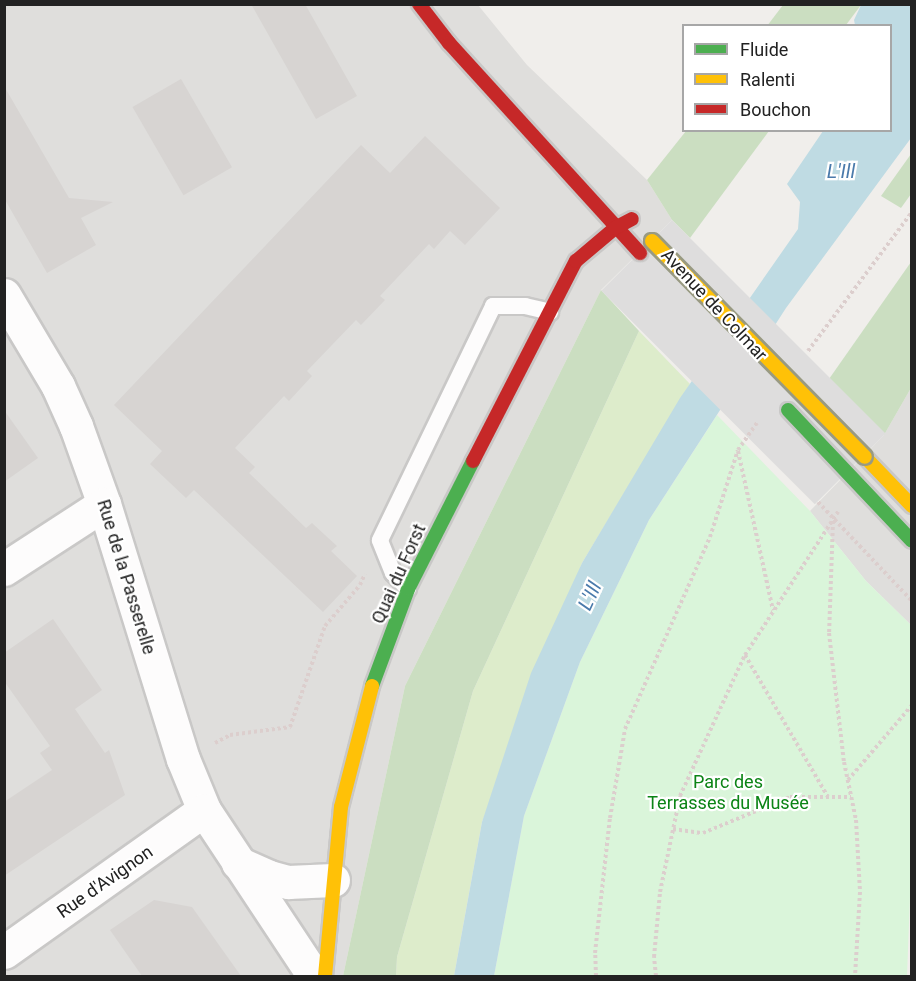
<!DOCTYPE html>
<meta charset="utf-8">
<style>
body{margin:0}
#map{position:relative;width:916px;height:981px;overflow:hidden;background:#f0eeeb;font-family:Roboto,sans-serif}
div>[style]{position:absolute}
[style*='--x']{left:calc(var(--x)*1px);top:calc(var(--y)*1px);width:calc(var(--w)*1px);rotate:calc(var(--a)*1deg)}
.residential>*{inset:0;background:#dfdedc}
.grass>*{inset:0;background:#ddeccb}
.forest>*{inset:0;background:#cbdec1}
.park>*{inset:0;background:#daf5da}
.water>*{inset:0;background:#bfdbe3}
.pier>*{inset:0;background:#dedddd;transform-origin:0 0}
.building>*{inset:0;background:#d7d4d2;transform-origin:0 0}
.path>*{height:4px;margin-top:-2px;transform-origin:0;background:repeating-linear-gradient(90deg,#dccecd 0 3px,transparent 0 6px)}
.roads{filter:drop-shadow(2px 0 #c9c8c7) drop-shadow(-2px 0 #c9c8c7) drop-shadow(0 2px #c9c8c7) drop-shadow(0 -2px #c9c8c7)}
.lane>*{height:16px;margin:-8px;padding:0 8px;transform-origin:8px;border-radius:8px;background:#fdfcfc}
.street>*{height:33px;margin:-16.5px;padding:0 16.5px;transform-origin:16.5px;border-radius:16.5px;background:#fdfcfc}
.fast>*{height:14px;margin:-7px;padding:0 7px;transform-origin:7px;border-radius:7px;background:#4caf50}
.slow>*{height:14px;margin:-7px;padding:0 7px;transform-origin:7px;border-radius:7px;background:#ffc107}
.jam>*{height:14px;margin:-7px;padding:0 7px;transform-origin:7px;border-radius:7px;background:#c62828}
.bridges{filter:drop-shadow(2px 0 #999a82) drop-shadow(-2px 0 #999a82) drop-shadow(0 2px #999a82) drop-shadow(0 -2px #999a82)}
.slow-bridge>*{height:14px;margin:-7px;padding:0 7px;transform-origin:7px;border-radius:7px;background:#ffc107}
span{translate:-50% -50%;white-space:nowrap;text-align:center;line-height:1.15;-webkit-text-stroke:4.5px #fff;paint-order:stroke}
.street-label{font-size:18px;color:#222}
.park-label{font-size:18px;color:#0c8416}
.water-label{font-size:20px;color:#4a7aab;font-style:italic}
.frame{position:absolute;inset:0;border:6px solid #222;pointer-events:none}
.legend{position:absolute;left:682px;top:24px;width:210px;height:108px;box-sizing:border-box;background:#fff;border:2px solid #a7a7a7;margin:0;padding:8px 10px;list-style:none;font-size:18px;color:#222}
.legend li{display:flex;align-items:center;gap:12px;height:30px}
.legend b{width:30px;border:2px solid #a7a7a7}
</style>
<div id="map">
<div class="residential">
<div style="clip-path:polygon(5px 5px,478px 5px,527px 65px,647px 180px,672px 220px,601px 290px,405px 686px,343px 976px,5px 976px)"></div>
<div style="clip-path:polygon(911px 388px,911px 625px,866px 581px,810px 511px,884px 435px)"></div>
</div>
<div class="grass">
<div style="clip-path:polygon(639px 331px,690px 384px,582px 563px,482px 822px,454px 976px,396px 976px,397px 957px,473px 691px)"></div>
</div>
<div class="forest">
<div style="clip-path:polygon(783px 5px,861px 5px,846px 25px,767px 26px)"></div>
<div style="clip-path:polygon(686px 131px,769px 131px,690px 238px,672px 220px,647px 180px)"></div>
<div style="clip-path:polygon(911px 154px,911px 194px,901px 208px,881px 196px)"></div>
<div style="clip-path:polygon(911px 262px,911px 388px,884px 435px,829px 379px)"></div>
<div style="clip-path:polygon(601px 290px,639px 331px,473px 691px,397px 957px,396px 976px,343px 976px,405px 686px)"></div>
</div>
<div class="park">
<div style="clip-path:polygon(717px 415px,810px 511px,866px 581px,911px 625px,912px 845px,907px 976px,494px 976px,524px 816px,580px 662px,649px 520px)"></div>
</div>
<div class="water">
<div style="clip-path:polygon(861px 5px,911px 5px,911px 138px,786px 308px,649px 520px,580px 662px,524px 816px,494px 976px,454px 976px,482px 822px,531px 673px,582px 563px,680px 398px,798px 229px,800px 202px,787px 184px,823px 131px,890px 130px,890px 26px,855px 25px,854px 20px)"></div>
</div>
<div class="pier">
<div style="left:672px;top:220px;width:302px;height:100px;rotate:45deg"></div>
</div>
<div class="building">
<div style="clip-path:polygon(251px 4px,305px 4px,357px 96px,316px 119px)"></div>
<div style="left:181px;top:79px;width:102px;height:56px;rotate:60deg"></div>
<div style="clip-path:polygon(4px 86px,69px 198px,113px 202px,81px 218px,96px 245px,47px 273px,4px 198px)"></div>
<div style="clip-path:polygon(425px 136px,500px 208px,465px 245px,450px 231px,434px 249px,429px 244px,380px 296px,385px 300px,361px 325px,356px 320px,307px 371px,312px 376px,289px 401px,284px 396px,235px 448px,255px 467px,249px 473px,306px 528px,312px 523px,325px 535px,337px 546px,331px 551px,357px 576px,323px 612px,194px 490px,186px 498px,150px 464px,162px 451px,114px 405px,361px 145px,390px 173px)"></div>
<div style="clip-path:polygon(4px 410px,38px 458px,4px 482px)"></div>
<div style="clip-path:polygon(53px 619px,102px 690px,75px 709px,105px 753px,109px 750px,125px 795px,4px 876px,4px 802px,52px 770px,40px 753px,50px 746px,4px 681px,4px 653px)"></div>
<div style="clip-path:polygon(154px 900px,192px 907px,241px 976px,142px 976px,110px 930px)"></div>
</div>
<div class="path">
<div style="--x:808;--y:351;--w:174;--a:-53.2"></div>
<div style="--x:738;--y:451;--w:163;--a:77.6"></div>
<div style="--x:818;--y:502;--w:137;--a:46.5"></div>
<div style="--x:833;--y:521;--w:112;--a:92"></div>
<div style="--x:829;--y:633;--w:130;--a:83.4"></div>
<div style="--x:844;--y:762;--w:59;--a:78.3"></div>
<div style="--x:856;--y:820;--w:72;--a:86.8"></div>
<div style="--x:860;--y:892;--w:84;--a:93.4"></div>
<div style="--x:745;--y:655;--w:164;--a:59.7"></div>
<div style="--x:215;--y:743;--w:17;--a:-28"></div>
<div style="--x:230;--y:735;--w:61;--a:-7.6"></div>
<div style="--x:290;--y:727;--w:107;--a:-70.9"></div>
<div style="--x:325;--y:626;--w:54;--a:-49.5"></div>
<div style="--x:360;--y:585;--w:12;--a:-66"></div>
<div style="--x:848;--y:780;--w:99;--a:-49.5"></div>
<div style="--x:673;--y:829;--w:30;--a:8"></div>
<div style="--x:703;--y:833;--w:94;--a:-22.5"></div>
<div style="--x:790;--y:797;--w:61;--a:0"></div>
<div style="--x:596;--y:976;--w:23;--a:-92"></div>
<div style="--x:595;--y:953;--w:136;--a:-83.7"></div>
<div style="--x:610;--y:818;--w:90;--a:-80.4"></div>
<div style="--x:625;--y:729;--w:210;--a:-66.1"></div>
<div style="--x:710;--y:537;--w:91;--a:-72.2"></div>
<div style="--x:738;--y:450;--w:33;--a:-55"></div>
<div style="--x:656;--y:976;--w:19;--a:-96"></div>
<div style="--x:654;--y:957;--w:65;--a:-84.7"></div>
<div style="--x:660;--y:892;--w:98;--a:-78.2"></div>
<div style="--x:680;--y:796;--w:155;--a:-65.3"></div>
<div style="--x:745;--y:655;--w:171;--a:-57"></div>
</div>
<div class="roads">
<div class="lane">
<div style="--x:408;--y:589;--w:22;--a:-133"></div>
<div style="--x:393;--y:573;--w:35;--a:-112"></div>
<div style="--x:380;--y:540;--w:260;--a:-64.2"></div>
<div style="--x:493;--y:306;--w:32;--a:0"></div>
<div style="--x:525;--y:306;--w:26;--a:13"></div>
</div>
<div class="street">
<div style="--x:4;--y:295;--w:106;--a:59.3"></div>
<div style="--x:58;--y:386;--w:44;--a:65.8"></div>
<div style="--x:76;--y:426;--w:83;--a:70.3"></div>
<div style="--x:104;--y:504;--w:267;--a:72.8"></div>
<div style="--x:183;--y:759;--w:55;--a:67.6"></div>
<div style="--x:204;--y:810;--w:199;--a:56.5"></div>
<div style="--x:4;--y:569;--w:119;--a:-33"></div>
<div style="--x:238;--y:863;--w:34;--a:24"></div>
<div style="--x:269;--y:877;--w:20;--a:15"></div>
<div style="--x:288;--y:882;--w:45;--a:-2.5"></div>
<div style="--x:4;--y:952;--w:245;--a:-35.4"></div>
</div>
<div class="fast">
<div style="--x:788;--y:410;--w:180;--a:46.6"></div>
<div style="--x:372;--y:686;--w:103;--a:-69.6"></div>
<div style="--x:408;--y:589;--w:144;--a:-63.1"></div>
</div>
<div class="slow">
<div style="--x:865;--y:457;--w:68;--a:46.2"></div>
<div style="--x:325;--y:976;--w:170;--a:-84.6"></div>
<div style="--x:341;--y:807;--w:125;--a:-75.6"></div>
</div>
<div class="jam">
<div style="--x:419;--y:4;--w:49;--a:52.4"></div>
<div style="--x:449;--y:43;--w:284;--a:47.7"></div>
<div style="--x:473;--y:461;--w:225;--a:-62.8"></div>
<div style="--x:576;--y:261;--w:51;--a:-40.2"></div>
<div style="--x:615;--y:228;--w:19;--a:-28"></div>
</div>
</div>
<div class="bridges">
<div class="slow-bridge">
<div style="--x:652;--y:241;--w:303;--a:45.4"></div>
</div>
</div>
<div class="street-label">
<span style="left:714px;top:305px;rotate:47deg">Avenue de Colmar</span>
<span style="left:399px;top:574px;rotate:-66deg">Quai du Forst</span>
<span style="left:126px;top:577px;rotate:73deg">Rue de la Passerelle</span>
<span style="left:105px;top:882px;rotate:-35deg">Rue d'Avignon</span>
</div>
<div class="park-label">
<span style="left:728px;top:793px">Parc des<br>Terrasses du Musée</span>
</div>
<div class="water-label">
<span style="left:841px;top:171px">L'Ill</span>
<span style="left:590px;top:596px;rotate:-65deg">L'Ill</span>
</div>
<div class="frame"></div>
<ul class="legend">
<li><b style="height:8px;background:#4caf50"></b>Fluide</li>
<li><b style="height:8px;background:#ffc107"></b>Ralenti</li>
<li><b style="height:8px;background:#c62828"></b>Bouchon</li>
</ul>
</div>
